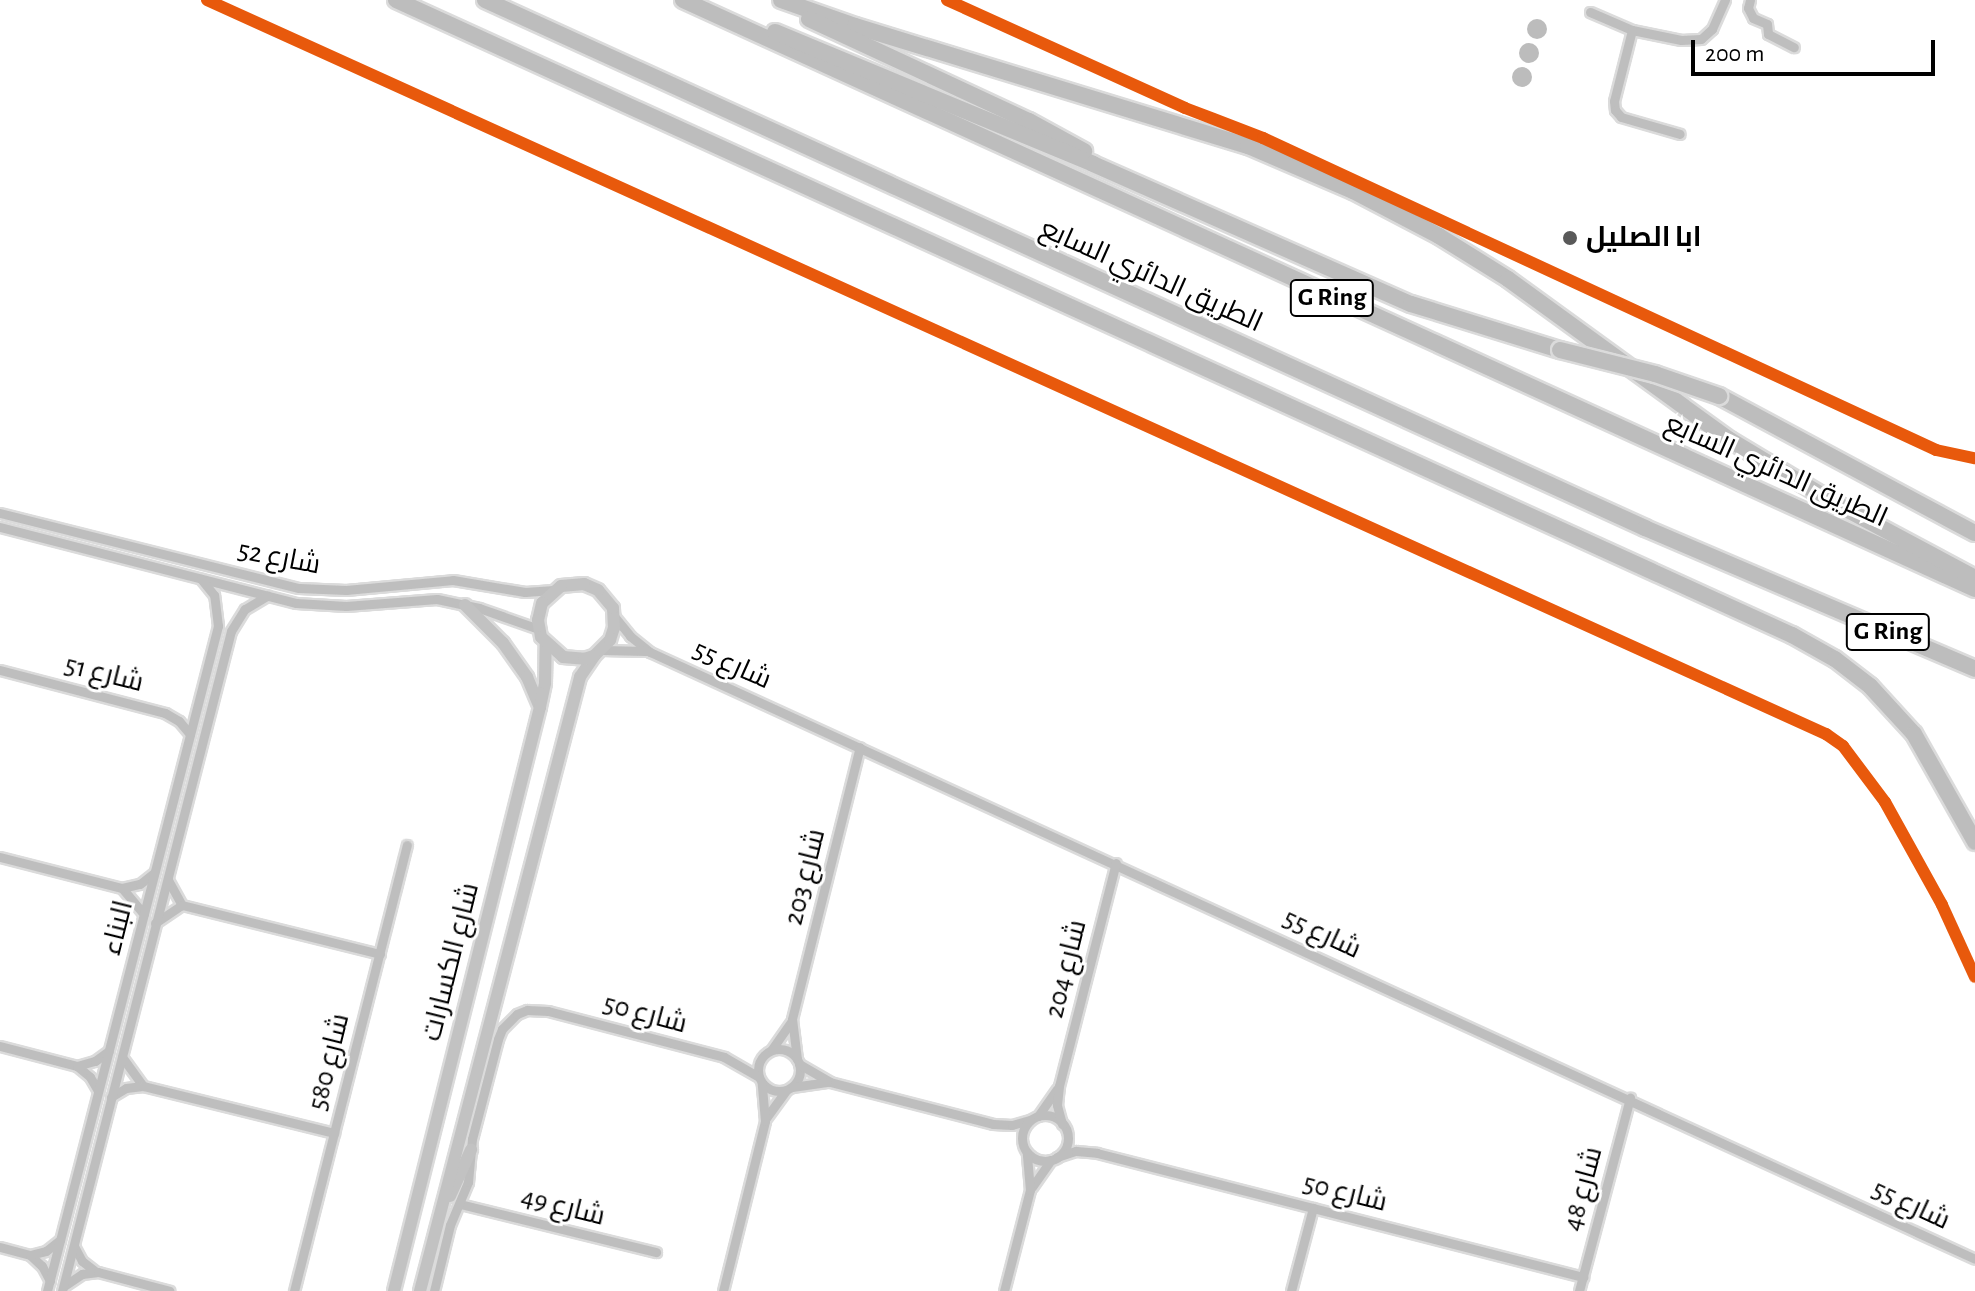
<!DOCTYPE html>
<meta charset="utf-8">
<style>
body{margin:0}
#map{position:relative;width:1975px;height:1291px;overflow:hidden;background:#fff;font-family:"Alegreya Sans",Cairo,sans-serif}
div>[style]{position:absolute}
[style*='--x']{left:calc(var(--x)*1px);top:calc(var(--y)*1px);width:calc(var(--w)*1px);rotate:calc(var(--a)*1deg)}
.water>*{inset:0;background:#bcbcbc}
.round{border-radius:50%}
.roads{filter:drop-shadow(2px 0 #dbdbdb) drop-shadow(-2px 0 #dbdbdb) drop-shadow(0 2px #dbdbdb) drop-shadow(0 -2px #dbdbdb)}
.street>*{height:9px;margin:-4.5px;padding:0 4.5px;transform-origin:4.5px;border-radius:4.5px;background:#bebebe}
.street>.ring{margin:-4.5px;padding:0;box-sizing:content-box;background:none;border:9px solid #bebebe;border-radius:50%}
.secondary>*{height:12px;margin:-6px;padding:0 6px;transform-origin:6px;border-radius:6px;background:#c2c2c2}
.highway>*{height:16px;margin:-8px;padding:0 8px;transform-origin:8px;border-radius:8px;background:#bdbdbd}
.bridges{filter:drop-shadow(2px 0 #dbdbdb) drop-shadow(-2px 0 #dbdbdb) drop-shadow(0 2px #dbdbdb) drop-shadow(0 -2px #dbdbdb)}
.highway-bridge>*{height:16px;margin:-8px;padding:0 8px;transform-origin:8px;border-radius:8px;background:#bdbdbd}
.cycleway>*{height:12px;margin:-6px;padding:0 6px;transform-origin:6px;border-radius:6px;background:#e8590c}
.dots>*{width:22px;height:22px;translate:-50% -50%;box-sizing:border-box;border:4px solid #fff;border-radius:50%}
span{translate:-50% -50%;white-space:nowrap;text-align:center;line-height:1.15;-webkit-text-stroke:6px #fff;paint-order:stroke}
.shield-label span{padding:2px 6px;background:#fff;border:2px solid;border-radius:6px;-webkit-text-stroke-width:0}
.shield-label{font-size:26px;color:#000;font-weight:700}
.poi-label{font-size:28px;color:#000;font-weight:700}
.left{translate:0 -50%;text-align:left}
.street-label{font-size:28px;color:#000}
.scale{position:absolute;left:1691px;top:40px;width:244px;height:36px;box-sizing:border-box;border:4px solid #000;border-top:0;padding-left:10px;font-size:24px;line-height:28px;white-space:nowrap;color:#000;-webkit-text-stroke:6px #fff;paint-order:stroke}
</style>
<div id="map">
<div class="water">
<div class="round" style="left:1527px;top:19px;width:20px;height:20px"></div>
<div class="round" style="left:1519px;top:43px;width:20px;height:20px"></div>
<div class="round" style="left:1512px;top:67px;width:20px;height:20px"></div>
</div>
<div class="roads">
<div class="street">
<div style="--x:1750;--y:0;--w:8;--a:104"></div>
<div style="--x:1748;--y:8;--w:11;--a:63"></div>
<div style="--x:1753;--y:18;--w:15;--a:23"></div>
<div style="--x:1767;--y:24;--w:10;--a:84"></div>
<div style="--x:1768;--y:34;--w:29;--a:27"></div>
<div style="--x:1590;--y:12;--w:46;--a:23.2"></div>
<div style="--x:1632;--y:30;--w:50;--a:11.5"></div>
<div style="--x:1681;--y:40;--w:20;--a:-3"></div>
<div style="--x:1701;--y:39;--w:15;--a:-42"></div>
<div style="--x:1712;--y:29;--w:32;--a:-66"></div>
<div style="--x:1632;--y:30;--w:73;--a:104.2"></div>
<div style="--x:1614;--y:101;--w:9;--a:84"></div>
<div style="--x:1615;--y:110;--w:9;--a:49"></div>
<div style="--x:1621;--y:117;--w:61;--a:16.1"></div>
<div style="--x:0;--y:513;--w:308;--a:14.1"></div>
<div style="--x:299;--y:588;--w:47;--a:2.4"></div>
<div style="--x:346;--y:590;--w:107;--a:-5.3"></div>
<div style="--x:453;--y:580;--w:73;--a:9.5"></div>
<div style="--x:525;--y:592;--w:29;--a:-4"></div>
<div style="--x:0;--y:527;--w:306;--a:14.4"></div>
<div style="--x:296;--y:603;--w:50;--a:3.4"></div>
<div style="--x:346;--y:606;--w:91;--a:-4.4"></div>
<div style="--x:437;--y:599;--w:43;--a:12.1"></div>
<div style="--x:479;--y:608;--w:64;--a:19.3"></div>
<div style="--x:614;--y:616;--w:26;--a:51"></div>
<div style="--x:630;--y:636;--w:26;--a:39"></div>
<div style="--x:650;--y:652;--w:1457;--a:24.61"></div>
<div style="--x:602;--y:650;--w:44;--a:1.3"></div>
<div style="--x:0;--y:670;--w:171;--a:14.6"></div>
<div style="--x:165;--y:713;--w:16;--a:30"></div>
<div style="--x:179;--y:721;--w:17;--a:50"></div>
<div style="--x:0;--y:857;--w:126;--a:14.3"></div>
<div style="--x:122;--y:888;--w:34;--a:50"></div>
<div style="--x:168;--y:880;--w:29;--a:61"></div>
<div style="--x:182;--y:905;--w:204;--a:13.9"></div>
<div style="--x:122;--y:888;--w:18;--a:-13"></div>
<div style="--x:140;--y:884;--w:18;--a:-38"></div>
<div style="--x:155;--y:923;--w:32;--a:-34"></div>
<div style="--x:0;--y:1046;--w:80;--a:14.6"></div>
<div style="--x:77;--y:1066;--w:17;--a:40"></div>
<div style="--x:90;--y:1077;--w:16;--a:60"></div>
<div class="ring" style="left:758px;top:1049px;width:33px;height:33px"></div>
<div style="--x:772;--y:1049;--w:33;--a:-55"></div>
<div style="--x:122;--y:1057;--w:36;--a:54"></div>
<div style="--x:797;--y:1059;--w:40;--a:-97.1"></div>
<div style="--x:792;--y:1019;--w:280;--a:-76"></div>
<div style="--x:799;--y:1064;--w:36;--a:30"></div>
<div style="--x:830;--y:1082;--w:168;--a:14.4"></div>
<div style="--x:993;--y:1124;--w:19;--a:3"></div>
<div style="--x:1012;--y:1125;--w:19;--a:-16"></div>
<div style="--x:77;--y:1066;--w:19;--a:-16"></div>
<div style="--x:95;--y:1061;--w:17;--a:-36"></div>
<div style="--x:792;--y:1087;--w:35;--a:-8"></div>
<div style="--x:111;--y:1097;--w:17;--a:-31"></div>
<div style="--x:126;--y:1088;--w:17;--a:-7"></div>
<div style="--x:143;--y:1086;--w:197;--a:13.8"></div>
<div class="ring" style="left:1022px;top:1115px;width:37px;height:37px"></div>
<div style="--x:1038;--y:1116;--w:33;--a:-55"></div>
<div style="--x:766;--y:1118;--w:34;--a:-54"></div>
<div style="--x:1062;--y:1124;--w:20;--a:-105"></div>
<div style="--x:1057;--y:1105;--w:19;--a:-84"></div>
<div style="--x:1059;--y:1086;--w:230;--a:-75.7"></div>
<div style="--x:1057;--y:1157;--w:20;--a:-18"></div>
<div style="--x:1076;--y:1151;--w:21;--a:5"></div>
<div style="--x:1097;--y:1153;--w:502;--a:14.31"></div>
<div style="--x:1032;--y:1187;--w:33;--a:-55"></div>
<div style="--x:460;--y:1204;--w:202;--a:13.8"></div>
<div style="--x:74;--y:1246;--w:17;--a:62"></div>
<div style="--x:82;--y:1261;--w:16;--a:38"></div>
<div style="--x:0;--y:1247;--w:31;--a:15"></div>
<div style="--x:30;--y:1255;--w:16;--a:43"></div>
<div style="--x:42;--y:1266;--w:17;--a:62"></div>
<div style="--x:30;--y:1255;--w:16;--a:-14"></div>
<div style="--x:46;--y:1251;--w:18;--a:-38"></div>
<div style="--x:64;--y:1286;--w:22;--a:-34"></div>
<div style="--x:82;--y:1274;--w:16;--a:-7"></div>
<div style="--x:98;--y:1272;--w:74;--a:14.8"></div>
<div style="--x:47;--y:1291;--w:687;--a:-75.58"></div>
<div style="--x:218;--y:626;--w:31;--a:-97"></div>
<div style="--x:214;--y:595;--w:21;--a:-129"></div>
<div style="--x:62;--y:1291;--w:681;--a:-75.64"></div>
<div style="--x:231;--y:631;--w:26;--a:-58"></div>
<div style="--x:245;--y:609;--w:26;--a:-31"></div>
<div style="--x:294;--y:1291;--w:460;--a:-75.8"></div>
<div style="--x:434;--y:1291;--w:68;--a:-76.4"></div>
<div style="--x:450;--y:1225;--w:47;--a:-67.3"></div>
<div style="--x:468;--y:1182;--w:43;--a:-84.7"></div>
<div style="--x:472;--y:1139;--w:103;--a:-75.4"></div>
<div style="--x:498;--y:1039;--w:11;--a:-68"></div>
<div style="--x:502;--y:1029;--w:21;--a:-45"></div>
<div style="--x:517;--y:1014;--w:11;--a:-22"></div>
<div style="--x:527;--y:1010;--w:21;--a:3"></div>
<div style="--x:548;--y:1011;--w:182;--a:14.6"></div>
<div style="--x:724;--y:1057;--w:40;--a:29.7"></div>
<div style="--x:723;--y:1291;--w:175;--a:-76.1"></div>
<div style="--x:765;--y:1121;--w:38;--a:-95"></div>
<div style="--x:1004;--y:1291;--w:104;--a:-75.6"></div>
<div style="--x:1030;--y:1190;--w:38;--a:-95"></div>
<div style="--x:1291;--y:1291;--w:86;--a:-75.2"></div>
<div style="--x:1579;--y:1291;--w:200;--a:-75.2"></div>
</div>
<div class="secondary">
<div style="--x:465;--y:605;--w:54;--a:45"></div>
<div style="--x:503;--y:643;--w:42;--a:54.8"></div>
<div style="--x:527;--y:677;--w:33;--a:67"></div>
<div style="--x:450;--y:1196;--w:51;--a:-65.5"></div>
<div style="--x:394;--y:1291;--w:602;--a:-75.96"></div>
<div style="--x:540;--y:707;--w:25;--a:-78"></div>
<div style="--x:545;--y:683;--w:39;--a:-89"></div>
<div style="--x:420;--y:1291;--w:635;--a:-75.39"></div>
<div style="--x:580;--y:677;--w:25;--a:-56"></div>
<div style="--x:594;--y:656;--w:23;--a:-45"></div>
<div style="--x:610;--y:640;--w:13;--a:-72"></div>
<div style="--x:614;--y:628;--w:20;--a:-93"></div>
<div style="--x:613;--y:608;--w:23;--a:-130"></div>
<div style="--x:598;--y:590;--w:15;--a:-157"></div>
<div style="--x:584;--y:584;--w:23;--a:175"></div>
<div style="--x:561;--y:586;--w:25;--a:138"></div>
<div style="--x:542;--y:603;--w:17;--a:103"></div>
<div style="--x:538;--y:620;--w:17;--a:80"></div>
<div style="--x:541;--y:637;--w:30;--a:42"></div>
<div style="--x:563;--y:657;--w:21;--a:5"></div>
<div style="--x:584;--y:659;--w:10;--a:-17"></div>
</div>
<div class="highway">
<div style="--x:396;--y:0;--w:1534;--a:24.46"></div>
<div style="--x:1792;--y:635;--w:49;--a:29.2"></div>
<div style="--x:1835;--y:659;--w:44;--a:37.6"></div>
<div style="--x:1870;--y:686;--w:65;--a:47.5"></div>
<div style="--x:1914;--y:734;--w:124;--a:60.5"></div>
<div style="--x:485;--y:0;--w:1275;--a:24.47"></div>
<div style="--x:1645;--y:528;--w:359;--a:23.1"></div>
<div style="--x:683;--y:0;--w:1420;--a:24.51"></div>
<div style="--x:781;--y:0;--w:78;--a:19.4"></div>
<div style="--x:855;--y:26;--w:411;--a:17"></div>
<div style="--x:1248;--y:146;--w:114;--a:23.2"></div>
<div style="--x:1353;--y:191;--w:97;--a:27.6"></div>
<div style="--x:1439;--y:236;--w:81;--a:31.9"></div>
<div style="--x:1508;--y:279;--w:274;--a:36"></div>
<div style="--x:1730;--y:440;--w:118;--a:31.1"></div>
<div style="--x:1831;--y:501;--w:163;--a:28.1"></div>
<div style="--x:809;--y:19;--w:242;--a:24.9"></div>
<div style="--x:1029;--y:121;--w:63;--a:28.6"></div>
<div style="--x:775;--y:32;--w:344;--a:22.5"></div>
<div style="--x:1093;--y:164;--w:347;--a:23.8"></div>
<div style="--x:1411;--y:304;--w:156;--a:17.2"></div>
<div style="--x:1719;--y:396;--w:290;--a:28.2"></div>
</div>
</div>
<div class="bridges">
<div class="highway-bridge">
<div style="--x:1560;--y:350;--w:98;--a:14.2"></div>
<div style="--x:1655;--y:374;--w:68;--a:19"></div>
</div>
</div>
<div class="cycleway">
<div style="--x:207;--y:0;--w:1778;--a:24.39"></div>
<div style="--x:1826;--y:734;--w:21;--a:35"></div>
<div style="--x:1843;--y:746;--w:70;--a:53.1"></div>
<div style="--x:1885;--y:802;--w:118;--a:61"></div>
<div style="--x:1942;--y:905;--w:79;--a:65.4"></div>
<div style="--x:947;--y:0;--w:261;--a:24.4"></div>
<div style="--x:1185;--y:108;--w:84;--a:21"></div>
<div style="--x:1263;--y:138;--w:742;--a:24.87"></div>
<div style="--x:1936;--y:450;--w:40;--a:12"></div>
</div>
<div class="dots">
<div style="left:1570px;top:238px;background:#595959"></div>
</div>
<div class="shield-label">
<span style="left:1332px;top:298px">G Ring</span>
<span style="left:1888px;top:632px">G Ring</span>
</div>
<div class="poi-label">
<span class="left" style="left:1586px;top:238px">ابا الصليل</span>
</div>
<div class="street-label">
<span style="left:1151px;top:276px;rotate:24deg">الطريق الدائري السابع</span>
<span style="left:1776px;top:471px;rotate:24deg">الطريق الدائري السابع</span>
<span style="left:279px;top:558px;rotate:11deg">شارع 52</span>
<span style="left:732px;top:665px;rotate:24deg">شارع 55</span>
<span style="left:104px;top:674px;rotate:14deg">شارع 51</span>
<span style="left:805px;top:877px;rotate:-76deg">شارع 203</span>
<span style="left:118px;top:928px;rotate:-76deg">البناء</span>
<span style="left:1322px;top:934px;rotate:25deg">شارع 55</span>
<span style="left:451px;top:962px;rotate:-76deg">شارع الكسارات</span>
<span style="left:1066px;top:969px;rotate:-76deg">شارع 204</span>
<span style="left:645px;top:1014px;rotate:15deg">شارع 50</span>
<span style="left:329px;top:1062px;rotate:-76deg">شارع 580</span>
<span style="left:1583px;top:1189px;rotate:-75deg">شارع 48</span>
<span style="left:1345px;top:1193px;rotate:14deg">شارع 50</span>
<span style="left:1911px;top:1205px;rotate:25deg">شارع 55</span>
<span style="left:563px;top:1207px;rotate:14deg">شارع 49</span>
</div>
<div class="scale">200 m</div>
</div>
